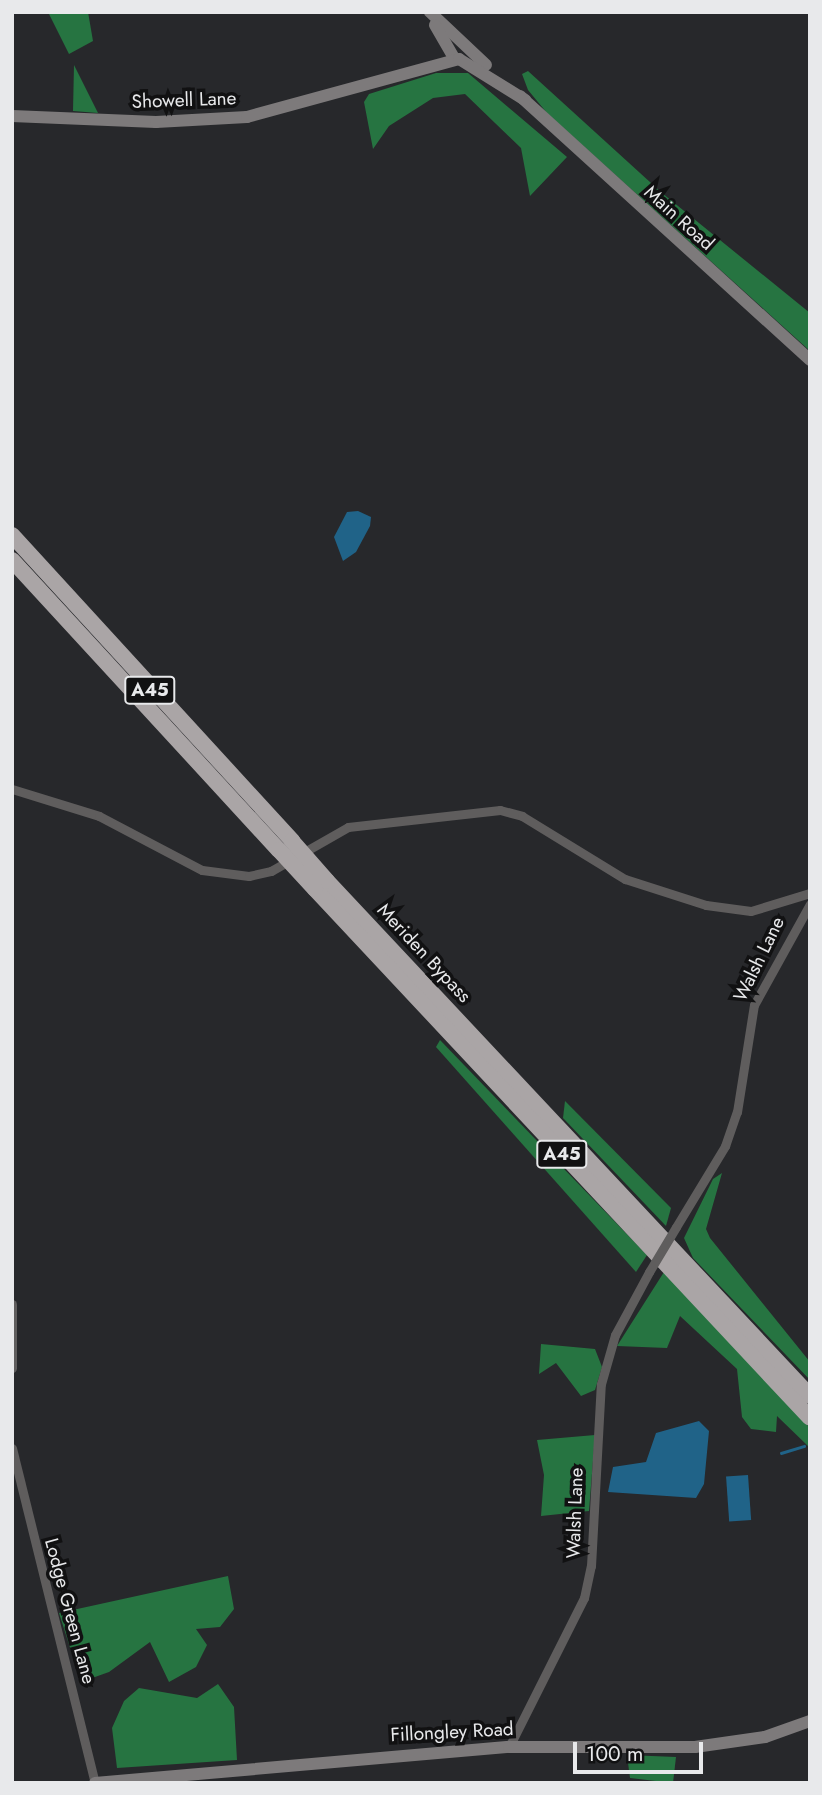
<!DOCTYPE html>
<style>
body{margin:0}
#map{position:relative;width:822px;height:1795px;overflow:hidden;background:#27282b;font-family:Jost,sans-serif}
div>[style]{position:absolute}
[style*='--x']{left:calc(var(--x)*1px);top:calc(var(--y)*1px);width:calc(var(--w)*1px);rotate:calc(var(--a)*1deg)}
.forest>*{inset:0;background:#267441}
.water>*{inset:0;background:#206388;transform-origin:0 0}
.stream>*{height:2.5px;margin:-1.25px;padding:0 1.25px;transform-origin:1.25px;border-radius:1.25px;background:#206388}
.street>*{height:9px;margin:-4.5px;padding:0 4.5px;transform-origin:4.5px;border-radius:4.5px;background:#5f5d5d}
.secondary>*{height:12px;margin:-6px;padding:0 6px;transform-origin:6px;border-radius:6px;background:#7d7a7b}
.highway>*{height:16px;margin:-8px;padding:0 8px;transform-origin:8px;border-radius:8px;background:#aaa5a6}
.street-bridge>*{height:9px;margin:-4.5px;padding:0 4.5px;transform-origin:4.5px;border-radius:4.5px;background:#5f5d5d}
.highway-bridge>*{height:16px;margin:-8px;padding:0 8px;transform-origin:8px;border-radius:8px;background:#aaa5a6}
span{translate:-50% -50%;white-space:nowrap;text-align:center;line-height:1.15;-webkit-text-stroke:7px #111112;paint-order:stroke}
.shield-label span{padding:2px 5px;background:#111112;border:2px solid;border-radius:5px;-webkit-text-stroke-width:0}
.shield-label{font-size:18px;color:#e8e9eb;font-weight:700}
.street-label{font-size:19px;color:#e8e9eb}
.frame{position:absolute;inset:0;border:14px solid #e8e9eb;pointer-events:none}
.scale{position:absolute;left:573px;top:1742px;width:130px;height:32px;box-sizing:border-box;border:4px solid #e8e9eb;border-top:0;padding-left:9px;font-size:21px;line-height:24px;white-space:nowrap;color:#e8e9eb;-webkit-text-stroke:5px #111112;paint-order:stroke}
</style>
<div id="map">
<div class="forest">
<div style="clip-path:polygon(48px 12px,88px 12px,93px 41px,69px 54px)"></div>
<div style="clip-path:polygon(74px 65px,98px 113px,73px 111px)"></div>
<div style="clip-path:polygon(528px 71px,662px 193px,810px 313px,810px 351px,547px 113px,528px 90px,522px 74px)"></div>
<div style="clip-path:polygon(436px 73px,468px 73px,567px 157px,530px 196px,521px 148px,465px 94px,433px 98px,389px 126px,373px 149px,364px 102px,369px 94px)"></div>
<div style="clip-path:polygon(440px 1040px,647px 1255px,636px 1272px,436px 1047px)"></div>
<div style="clip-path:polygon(565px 1101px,671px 1208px,666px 1226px,563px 1118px)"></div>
<div style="clip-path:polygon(722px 1173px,706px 1229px,710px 1238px,810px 1362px,810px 1380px,693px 1258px,684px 1238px,713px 1179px)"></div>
<div style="clip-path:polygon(664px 1272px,810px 1428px,810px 1448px,777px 1416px,776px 1432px,751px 1429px,742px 1417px,737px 1369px,680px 1316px,667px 1348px,617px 1346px)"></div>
<div style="clip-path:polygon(541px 1344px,595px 1349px,602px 1367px,595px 1390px,581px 1396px,556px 1363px,539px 1374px)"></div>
<div style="clip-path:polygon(595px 1435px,589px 1511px,541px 1516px,544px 1475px,537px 1440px)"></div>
<div style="clip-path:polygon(228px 1576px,234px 1609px,220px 1627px,196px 1629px,207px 1645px,196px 1667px,169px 1682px,150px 1642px,109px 1672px,81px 1682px,59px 1613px)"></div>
<div style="clip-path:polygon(218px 1684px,234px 1707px,237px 1760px,117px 1768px,112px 1728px,124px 1701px,139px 1688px,197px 1698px)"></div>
<div style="clip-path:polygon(627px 1755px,676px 1757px,673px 1783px,630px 1778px)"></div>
</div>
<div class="water">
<div style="clip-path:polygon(358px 511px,371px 517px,370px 526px,356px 552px,343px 561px,334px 537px,347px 512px)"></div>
<div style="clip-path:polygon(699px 1421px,709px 1431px,704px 1484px,696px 1498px,608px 1492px,613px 1467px,646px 1462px,656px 1433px)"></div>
<div style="left:748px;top:1475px;width:45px;height:22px;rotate:86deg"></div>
</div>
<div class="stream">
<div style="--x:781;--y:1453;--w:24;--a:-17"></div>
</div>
<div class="street">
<div style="--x:12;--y:789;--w:91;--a:17.2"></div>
<div style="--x:99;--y:816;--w:116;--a:27.7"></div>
<div style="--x:202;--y:870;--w:47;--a:7.3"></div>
<div style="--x:249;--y:876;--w:23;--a:-13"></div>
<div style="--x:271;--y:871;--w:89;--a:-29.7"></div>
<div style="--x:348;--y:827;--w:153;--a:-6.4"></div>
<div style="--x:500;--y:810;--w:23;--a:15"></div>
<div style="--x:522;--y:816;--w:121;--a:31.5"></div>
<div style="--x:625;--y:879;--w:85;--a:17.8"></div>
<div style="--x:706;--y:905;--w:45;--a:7.6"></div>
<div style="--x:751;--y:911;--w:62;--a:-17"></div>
<div style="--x:676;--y:1227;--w:95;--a:-58.8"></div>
<div style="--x:725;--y:1146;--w:36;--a:-71"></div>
<div style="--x:737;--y:1112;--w:108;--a:-81"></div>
<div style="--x:754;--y:1005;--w:115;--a:-61"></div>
<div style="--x:12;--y:1304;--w:64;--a:90"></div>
<div style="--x:12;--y:1448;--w:345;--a:76.1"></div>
<div style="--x:509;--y:1747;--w:167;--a:-63.3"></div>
<div style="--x:584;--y:1598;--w:33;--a:-78"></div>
<div style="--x:591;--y:1566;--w:182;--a:-86.9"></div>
<div style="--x:601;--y:1384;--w:51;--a:-74.1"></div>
<div style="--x:615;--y:1335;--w:72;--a:-61.6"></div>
</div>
<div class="secondary">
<div style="--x:430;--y:12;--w:77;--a:43.4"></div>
<div style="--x:435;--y:25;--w:39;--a:60"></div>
<div style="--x:520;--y:96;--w:392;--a:42.3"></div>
<div style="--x:12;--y:116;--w:144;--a:2.4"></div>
<div style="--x:156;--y:122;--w:91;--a:-3.1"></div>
<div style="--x:247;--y:117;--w:220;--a:-15.3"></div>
<div style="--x:459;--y:59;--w:78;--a:31.8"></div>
<div style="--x:95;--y:1783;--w:416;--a:-5"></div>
<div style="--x:509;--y:1747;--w:186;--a:0"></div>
<div style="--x:695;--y:1747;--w:71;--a:-8.1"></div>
<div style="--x:765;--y:1737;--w:48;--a:-19.6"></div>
</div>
<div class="highway">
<div style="--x:12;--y:535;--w:415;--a:47.5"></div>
<div style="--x:12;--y:560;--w:394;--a:47.4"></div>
<div style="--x:327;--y:881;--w:706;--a:46.84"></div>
<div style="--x:315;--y:889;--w:724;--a:46.9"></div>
</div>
<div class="street-bridge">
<div style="--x:649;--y:1272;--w:52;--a:-59"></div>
</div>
<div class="highway-bridge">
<div style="--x:292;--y:841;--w:53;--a:48.8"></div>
<div style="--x:279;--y:850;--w:53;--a:47.3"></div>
</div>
<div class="shield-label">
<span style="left:150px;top:690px">A45</span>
<span style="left:562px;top:1154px">A45</span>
</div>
<div class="street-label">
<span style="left:184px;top:100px;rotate:-2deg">Showell Lane</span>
<span style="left:679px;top:218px;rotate:42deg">Main Road</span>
<span style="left:424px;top:953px;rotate:47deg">Meriden Bypass</span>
<span style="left:759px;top:959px;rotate:-64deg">Walsh Lane</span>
<span style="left:575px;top:1513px;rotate:-88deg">Walsh Lane</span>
<span style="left:70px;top:1611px;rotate:75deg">Lodge Green Lane</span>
<span style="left:452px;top:1732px;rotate:-3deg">Fillongley Road</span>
</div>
<div class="frame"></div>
<div class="scale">100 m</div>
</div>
